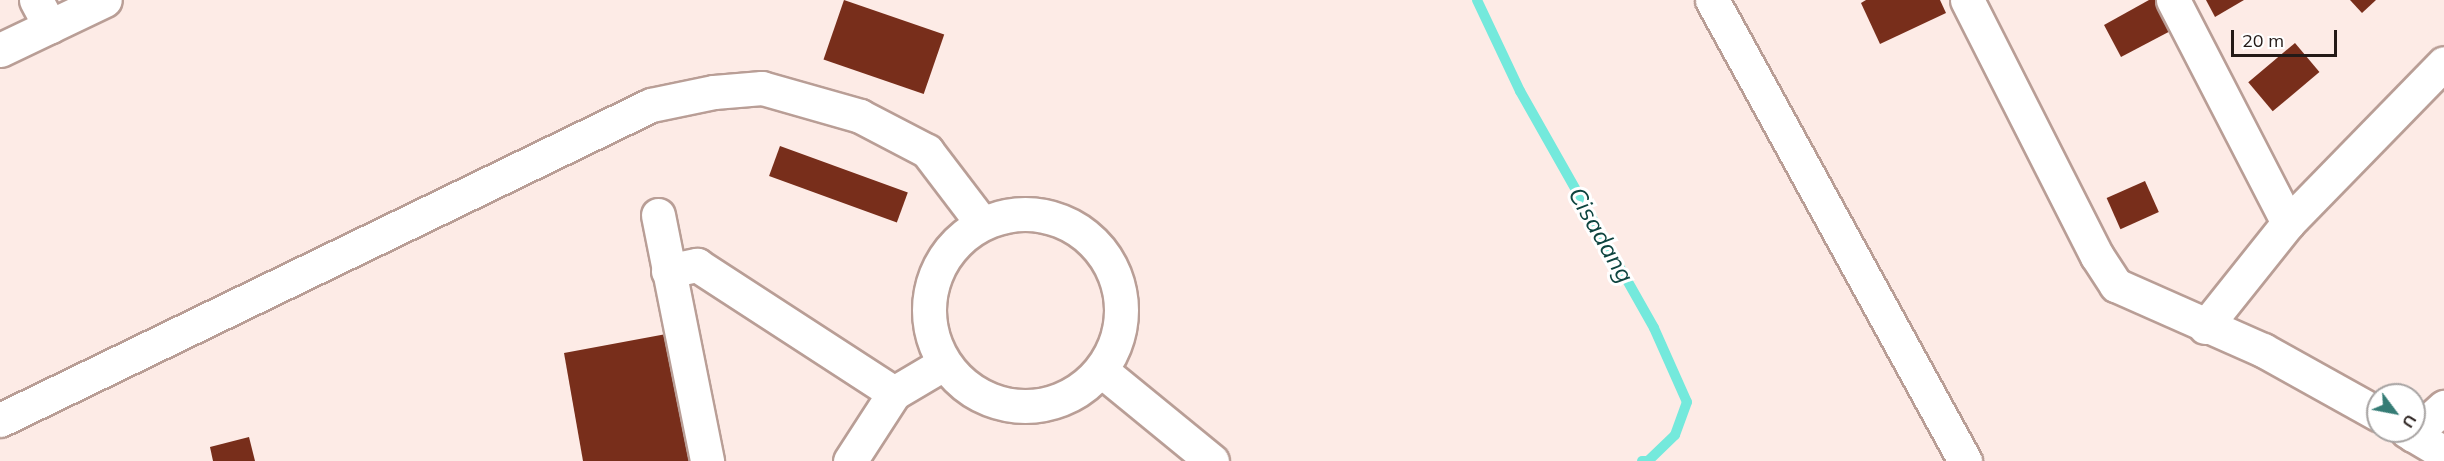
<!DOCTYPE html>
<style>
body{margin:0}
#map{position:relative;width:2444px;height:461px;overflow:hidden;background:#fdebe6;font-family:Mulish,sans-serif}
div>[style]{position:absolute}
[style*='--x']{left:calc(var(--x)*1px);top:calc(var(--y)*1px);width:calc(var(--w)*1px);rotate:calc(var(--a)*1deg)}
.stream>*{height:10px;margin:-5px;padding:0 5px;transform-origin:5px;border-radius:5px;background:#74e9dc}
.building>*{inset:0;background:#782e1b;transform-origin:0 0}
.roads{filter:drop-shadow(2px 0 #b99e96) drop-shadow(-2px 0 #b99e96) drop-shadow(0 2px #b99e96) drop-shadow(0 -2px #b99e96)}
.minor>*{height:33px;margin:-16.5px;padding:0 16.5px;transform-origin:16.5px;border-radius:16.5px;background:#fff}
.minor>.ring{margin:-16.5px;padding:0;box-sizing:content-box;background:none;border:33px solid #fff;border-radius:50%}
span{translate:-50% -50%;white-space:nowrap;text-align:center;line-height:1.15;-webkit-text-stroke:6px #fff;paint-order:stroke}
.water-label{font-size:24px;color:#0d443f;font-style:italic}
.north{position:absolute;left:2366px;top:383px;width:60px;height:60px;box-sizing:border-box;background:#fff;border:2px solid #a7a3a2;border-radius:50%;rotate:122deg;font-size:16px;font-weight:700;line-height:24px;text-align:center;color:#241a17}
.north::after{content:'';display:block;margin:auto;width:21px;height:27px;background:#357c75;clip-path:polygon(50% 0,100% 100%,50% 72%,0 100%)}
.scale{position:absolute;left:2231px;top:30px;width:106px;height:27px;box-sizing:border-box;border:3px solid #241a17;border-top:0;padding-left:8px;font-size:18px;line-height:21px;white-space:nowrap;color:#241a17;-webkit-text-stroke:4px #fff;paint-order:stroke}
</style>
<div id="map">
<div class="stream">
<div style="--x:1477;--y:0;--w:101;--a:64.7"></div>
<div style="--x:1520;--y:91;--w:272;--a:60.5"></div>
<div style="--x:1654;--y:328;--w:81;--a:66"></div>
<div style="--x:1687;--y:402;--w:35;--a:110"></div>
<div style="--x:1675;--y:435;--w:37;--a:136"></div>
<div style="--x:1648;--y:461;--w:6;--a:180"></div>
</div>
<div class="building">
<div style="left:844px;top:0;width:106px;height:63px;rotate:19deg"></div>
<div style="clip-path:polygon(1866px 0,1940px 0,1946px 13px,1880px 44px,1861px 3px)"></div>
<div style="clip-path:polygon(2149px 0,2163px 0,2178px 27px,2121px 57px,2104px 25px)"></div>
<div style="clip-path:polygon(2206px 0,2244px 0,2215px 17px)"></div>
<div style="clip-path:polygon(2350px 0,2376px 0,2362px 13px)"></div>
<div style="left:2295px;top:43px;width:38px;height:61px;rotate:50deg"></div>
<div style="left:780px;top:146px;width:136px;height:32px;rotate:20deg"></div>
<div style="left:2145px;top:181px;width:34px;height:42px;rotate:66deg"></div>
<div style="clip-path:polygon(677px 332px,700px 461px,583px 461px,564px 353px)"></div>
<div style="clip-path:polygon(249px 437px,255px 461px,213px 461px,210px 447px)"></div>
</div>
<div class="roads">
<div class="minor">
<div style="--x:36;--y:0;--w:30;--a:62"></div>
<div style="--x:1712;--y:0;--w:526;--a:61.24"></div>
<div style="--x:1967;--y:0;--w:287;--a:63.1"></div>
<div style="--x:2097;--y:256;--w:35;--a:57"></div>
<div style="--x:2116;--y:285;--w:161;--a:23.9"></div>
<div style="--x:2263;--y:350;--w:132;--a:29.1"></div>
<div style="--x:2173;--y:0;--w:251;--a:62.7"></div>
<div style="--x:0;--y:50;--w:116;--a:-25.5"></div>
<div class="ring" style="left:929px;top:214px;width:159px;height:159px"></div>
<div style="--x:658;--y:215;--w:251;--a:78.7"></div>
<div style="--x:668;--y:271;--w:30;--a:-12"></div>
<div style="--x:697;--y:265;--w:235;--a:33"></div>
<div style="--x:2205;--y:327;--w:133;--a:-51.4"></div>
<div style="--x:2288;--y:223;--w:223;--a:-45.7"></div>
<div style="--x:1102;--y:371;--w:142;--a:39.3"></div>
<div style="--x:0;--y:420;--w:723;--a:-25.82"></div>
<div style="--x:651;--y:105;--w:64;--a:-11.7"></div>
<div style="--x:714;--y:92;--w:48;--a:-4.8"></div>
<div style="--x:762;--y:88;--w:102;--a:15.9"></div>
<div style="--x:860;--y:116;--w:76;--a:27.6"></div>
<div style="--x:927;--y:151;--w:89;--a:52.7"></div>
<div style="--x:2407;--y:431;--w:43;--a:30.7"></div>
<div style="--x:2413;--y:435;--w:42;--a:-42.1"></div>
<div style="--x:850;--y:461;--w:81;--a:-57.1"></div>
<div style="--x:894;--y:393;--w:57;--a:-30.6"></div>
</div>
</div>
<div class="water-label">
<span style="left:1601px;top:235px;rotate:60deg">Cisadang</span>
</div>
<div class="north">U</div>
<div class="scale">20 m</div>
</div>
